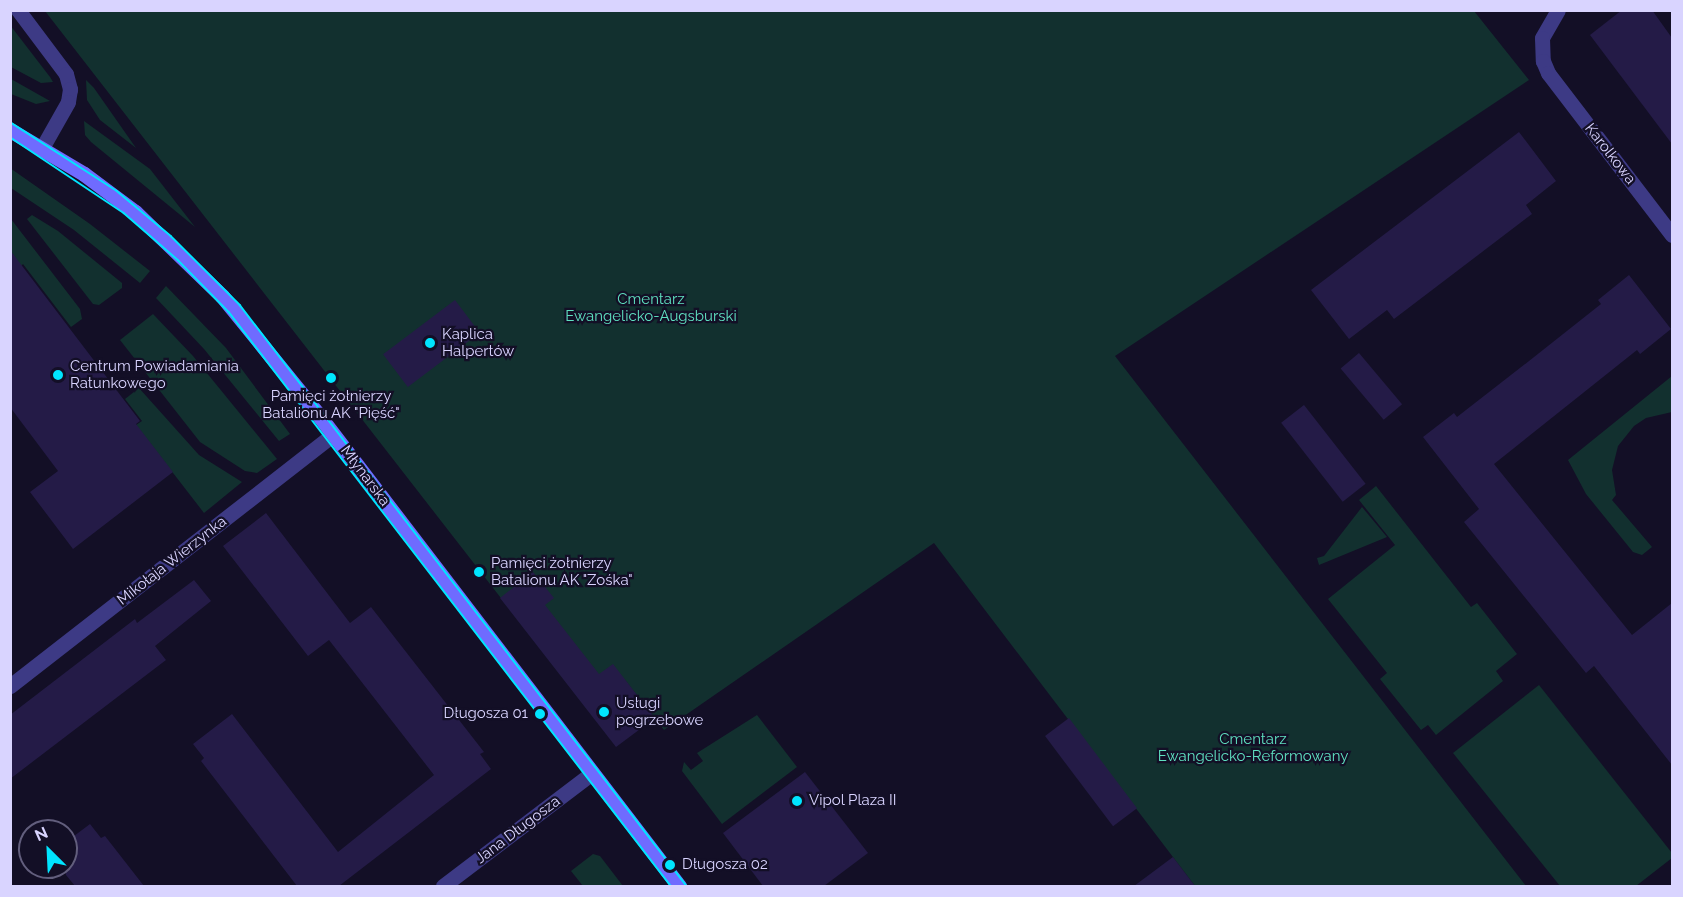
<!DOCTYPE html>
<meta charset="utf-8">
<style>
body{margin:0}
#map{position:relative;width:1683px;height:897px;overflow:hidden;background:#130f26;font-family:Raleway,sans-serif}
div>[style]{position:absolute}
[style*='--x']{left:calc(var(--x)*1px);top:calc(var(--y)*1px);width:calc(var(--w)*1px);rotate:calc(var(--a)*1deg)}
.green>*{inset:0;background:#12302f}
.building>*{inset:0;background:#241b47;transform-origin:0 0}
.street>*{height:15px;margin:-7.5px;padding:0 7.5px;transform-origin:7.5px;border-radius:7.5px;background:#3d3a85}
.secondary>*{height:15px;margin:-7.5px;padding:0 7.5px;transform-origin:7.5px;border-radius:7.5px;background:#6f6bff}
.tram>*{height:1.5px;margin:-0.75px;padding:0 0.75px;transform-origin:0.75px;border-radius:0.75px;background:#00e5ff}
.dots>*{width:16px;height:16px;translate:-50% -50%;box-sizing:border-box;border:3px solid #130f26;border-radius:50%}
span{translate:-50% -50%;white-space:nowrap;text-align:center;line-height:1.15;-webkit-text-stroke:4.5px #130f26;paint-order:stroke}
.street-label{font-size:15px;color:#d9d4ff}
.park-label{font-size:15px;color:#5fe0c0}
.poi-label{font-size:15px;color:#d9d4ff}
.left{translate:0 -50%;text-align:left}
.right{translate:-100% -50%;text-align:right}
.frame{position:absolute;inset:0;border:12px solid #d9d4ff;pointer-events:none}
.north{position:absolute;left:18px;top:819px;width:60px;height:60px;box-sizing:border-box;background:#130f26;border:2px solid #625e7d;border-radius:50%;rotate:336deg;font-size:16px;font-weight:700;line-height:24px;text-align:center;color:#d9d4ff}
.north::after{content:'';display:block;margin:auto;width:21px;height:27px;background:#00e5ff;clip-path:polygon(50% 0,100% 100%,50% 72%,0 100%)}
</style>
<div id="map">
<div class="green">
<div style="clip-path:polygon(45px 11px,1474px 11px,1529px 80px,1115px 356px,1526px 886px,1195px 886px,934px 543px,664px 730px,625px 680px,587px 709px)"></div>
<div style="clip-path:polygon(10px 25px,50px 77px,53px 82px,41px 83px,11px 67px)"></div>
<div style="clip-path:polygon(11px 79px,50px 101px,36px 104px,11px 94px)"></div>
<div style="clip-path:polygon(86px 80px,94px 88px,136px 148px,100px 120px,87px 100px)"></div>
<div style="clip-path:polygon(84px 121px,150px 169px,195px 227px,91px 142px,85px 135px)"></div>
<div style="clip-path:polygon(10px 168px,90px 224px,150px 271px,140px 283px,74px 230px,11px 188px)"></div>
<div style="clip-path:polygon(32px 215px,58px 231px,122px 283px,122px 288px,99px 305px,93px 304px,27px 219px)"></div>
<div style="clip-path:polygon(11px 219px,80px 309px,82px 319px,71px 327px,23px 264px,20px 267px,11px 255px)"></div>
<div style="clip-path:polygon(166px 286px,226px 348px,290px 434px,279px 441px,204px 349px,156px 298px)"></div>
<div style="clip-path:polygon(153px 314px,193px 356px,277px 459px,257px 473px,245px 471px,200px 442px,120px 340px)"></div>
<div style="clip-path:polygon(1672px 376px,1672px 412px,1646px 418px,1634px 426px,1618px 446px,1612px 470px,1616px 495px,1612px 500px,1652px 547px,1642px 555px,1633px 552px,1586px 494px,1568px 460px)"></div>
<div style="clip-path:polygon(139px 388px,199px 455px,242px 482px,204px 513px,136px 425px,142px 421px,125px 399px)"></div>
<div style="clip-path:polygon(1376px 486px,1471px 607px,1477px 603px,1517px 654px,1496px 671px,1503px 681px,1436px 735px,1428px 725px,1421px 730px,1380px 679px,1387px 673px,1328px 599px,1395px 545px,1359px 500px)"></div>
<div style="clip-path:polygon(1362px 507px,1387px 537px,1319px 565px,1317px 558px,1324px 556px)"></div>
<div style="clip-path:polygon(1539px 685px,1672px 853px,1672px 858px,1636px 886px,1560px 886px,1453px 753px)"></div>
<div style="clip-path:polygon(757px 715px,797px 767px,722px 824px,682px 771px,684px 762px,691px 770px,703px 761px,697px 753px)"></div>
<div style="clip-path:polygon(593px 854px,600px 856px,623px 886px,583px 886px,571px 871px)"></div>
</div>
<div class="building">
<div style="clip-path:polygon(1622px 10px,1652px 10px,1672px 38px,1672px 144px,1590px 35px)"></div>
<div style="clip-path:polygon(1519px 132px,1556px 181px,1526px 205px,1532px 214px,1394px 319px,1387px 310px,1349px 339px,1311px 290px)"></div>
<div style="clip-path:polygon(10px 250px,140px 421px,136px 424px,173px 472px,73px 549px,30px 492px,58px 471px,10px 407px)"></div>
<div style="clip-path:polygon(1629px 275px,1671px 329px,1640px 354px,1637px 350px,1494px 464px,1632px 635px,1672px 603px,1672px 765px,1594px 666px,1586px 673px,1464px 522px,1479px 509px,1423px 437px,1454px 413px,1457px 417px,1529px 361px,1601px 304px,1598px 300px)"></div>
<div style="left:455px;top:300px;width:41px;height:90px;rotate:53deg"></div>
<div style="left:1359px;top:353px;width:67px;height:24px;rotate:50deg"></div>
<div style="left:1304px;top:405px;width:100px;height:29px;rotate:52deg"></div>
<div style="clip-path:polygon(266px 513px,350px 623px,371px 607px,484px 752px,480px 754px,491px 769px,339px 886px,297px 886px,201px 761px,204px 758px,193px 744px,232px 714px,338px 852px,434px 775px,329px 640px,308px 656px,223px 546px)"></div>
<div style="clip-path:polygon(533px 572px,554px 598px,545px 605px,599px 674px,613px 664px,655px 718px,616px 747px,500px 598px)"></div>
<div style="clip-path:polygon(194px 580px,211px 601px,155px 646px,166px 660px,10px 779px,10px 715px,135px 619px,137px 623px)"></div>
<div style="left:1069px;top:718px;width:113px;height:30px;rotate:53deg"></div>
<div style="clip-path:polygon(805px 772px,868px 853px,824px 886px,763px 886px,723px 833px)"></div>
<div style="clip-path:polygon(90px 824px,101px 838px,105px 836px,144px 886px,75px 886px,66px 875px,66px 842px)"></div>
<div style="clip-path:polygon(1173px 857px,1195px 886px,1134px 886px)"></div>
</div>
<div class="street">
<div style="--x:18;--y:10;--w:80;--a:53.1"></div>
<div style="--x:66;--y:74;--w:16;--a:75"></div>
<div style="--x:70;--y:89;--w:13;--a:99"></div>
<div style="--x:68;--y:102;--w:53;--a:119.5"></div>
<div style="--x:1558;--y:10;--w:32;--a:120"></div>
<div style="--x:1542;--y:38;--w:23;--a:88"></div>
<div style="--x:1543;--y:61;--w:13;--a:67"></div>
<div style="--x:1548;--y:73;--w:204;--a:52.6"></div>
<div style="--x:10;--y:686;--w:409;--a:-37.9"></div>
<div style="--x:443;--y:886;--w:187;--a:-37.2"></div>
</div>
<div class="secondary">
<div style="--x:10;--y:130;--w:86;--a:30.7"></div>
<div style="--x:84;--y:174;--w:64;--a:36.7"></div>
<div style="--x:135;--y:212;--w:121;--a:44"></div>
<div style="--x:222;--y:296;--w:151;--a:50.9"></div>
<div style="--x:317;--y:413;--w:596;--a:52.57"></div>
</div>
<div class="tram">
<div style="--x:10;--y:122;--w:127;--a:32.8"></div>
<div style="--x:117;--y:191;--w:70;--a:39.8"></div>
<div style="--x:171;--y:236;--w:98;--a:45"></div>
<div style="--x:240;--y:305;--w:733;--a:52.43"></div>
<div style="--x:10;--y:137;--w:137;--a:33.7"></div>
<div style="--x:124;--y:213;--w:72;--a:41"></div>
<div style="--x:178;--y:260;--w:73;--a:45.6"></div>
<div style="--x:229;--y:312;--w:724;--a:52.4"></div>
</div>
<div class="dots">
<div style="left:430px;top:343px;background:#00e5ff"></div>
<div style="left:58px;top:375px;background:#00e5ff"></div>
<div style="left:331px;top:378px;background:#00e5ff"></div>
<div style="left:479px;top:572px;background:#00e5ff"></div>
<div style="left:604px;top:712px;background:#00e5ff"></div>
<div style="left:540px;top:714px;background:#00e5ff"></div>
<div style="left:797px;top:801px;background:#00e5ff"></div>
<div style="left:670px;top:865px;background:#00e5ff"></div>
</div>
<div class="street-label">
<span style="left:1610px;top:154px;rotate:52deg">Karolkowa</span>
<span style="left:365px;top:476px;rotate:53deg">Młynarska</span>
<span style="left:172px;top:561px;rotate:-38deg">Mikołaja Wierzynka</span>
<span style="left:518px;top:830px;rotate:-37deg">Jana Długosza</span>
</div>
<div class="park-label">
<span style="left:651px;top:308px">Cmentarz<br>Ewangelicko-Augsburski</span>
<span style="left:1253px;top:748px">Cmentarz<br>Ewangelicko-Reformowany</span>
</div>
<div class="poi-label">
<span class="left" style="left:442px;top:343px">Kaplica<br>Halpertów</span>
<span class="left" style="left:70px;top:375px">Centrum Powiadamiania<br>Ratunkowego</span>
<span style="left:331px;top:405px">Pamięci żołnierzy<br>Batalionu AK "Pięść"</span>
<span class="left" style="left:491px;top:572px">Pamięci żołnierzy<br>Batalionu AK "Zośka"</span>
<span class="left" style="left:616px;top:712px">Usługi<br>pogrzebowe</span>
<span class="right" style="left:528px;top:714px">Długosza 01</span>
<span class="left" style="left:809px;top:801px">Vipol Plaza II</span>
<span class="left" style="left:682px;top:865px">Długosza 02</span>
</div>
<div class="frame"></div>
<div class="north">N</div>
</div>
